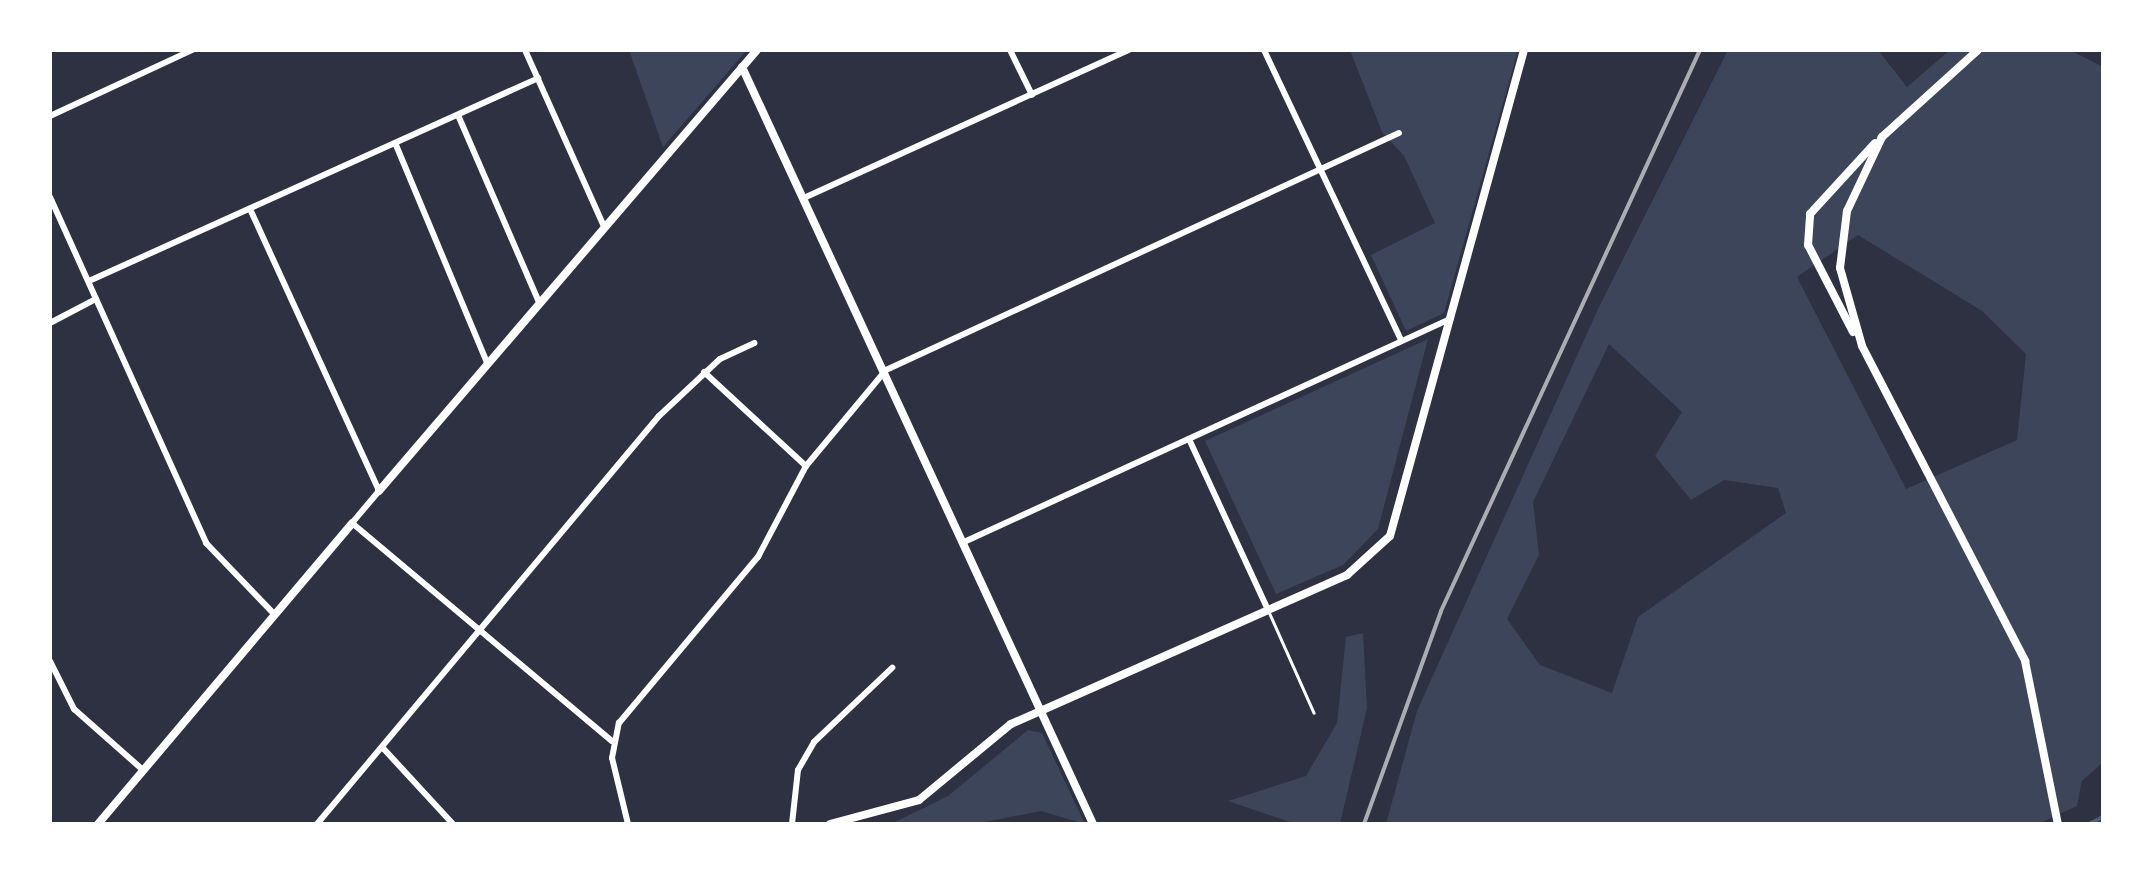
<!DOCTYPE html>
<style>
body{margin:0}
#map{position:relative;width:2153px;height:874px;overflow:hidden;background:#2d3142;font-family:Spectral,serif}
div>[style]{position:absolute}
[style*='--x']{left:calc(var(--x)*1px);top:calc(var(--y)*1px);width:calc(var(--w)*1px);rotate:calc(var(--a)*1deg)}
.green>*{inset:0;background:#3c4559}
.stream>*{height:4px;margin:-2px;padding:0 2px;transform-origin:2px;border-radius:2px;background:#4f5d75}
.service>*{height:2.5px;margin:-1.25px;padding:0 1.25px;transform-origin:1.25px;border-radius:1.25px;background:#fff}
.minor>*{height:6px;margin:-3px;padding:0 3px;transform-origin:3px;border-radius:3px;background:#fff}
.tertiary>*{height:8px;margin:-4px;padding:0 4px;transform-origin:4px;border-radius:4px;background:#fff}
.rail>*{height:4px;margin:-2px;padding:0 2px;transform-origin:2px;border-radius:2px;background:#abadb3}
span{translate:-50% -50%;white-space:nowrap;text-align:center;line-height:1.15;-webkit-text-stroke:10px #fff;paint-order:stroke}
.frame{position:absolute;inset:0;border:52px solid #fff;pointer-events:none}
</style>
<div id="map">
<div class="green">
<div style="clip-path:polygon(629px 50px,747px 50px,663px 147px)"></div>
<div style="clip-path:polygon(1350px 50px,1518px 50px,1444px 313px,1406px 331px,1371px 255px,1435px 223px,1404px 156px,1382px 132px)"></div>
<div style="clip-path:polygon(evenodd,1728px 50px,1878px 50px,1907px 87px,1950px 50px,2070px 50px,2103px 67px,2103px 762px,2082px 781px,2077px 806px,2038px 824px,1386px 824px,1417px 711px,1598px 309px,1728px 50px,1858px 235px,1982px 311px,2026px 354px,2017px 440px,1906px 489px,1797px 277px,1858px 235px,1728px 50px,1609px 344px,1682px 412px,1655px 456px,1691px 500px,1724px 480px,1778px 488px,1786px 513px,1638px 617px,1612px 693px,1540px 665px,1507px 619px,1539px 555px,1533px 502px,1609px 344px)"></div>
<div style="clip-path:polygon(1428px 339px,1378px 529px,1343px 565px,1276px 594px,1205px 441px)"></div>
<div style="clip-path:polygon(1363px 633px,1367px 708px,1340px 824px,1296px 824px,1228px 801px,1306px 776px,1337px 723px,1346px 637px)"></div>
<div style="clip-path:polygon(1028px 730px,1042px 733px,1085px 824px,1041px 811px,975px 824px,891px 824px,948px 796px)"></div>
</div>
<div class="stream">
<div style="--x:2089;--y:824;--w:16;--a:-27"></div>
</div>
<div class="service">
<div style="--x:1270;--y:614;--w:108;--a:66"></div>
</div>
<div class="minor">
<div style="--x:525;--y:50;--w:194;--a:65.9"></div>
<div style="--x:1010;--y:50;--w:50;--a:63.9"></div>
<div style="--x:1264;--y:50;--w:321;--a:64.7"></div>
<div style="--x:458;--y:115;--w:204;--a:66.6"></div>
<div style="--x:50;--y:116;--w:157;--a:-24.9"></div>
<div style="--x:396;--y:145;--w:238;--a:67.3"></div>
<div style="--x:50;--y:197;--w:380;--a:65.7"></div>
<div style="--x:206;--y:543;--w:100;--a:46.2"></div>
<div style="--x:806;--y:197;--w:355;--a:-24.5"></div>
<div style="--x:250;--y:209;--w:310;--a:65.4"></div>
<div style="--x:379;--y:491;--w:42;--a:130.2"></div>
<div style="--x:352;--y:523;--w:339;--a:40"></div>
<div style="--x:89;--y:281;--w:493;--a:-24.3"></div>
<div style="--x:50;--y:323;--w:52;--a:-27.6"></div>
<div style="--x:704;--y:372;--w:139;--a:42.7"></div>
<div style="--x:1189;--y:439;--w:186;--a:65.2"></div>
<div style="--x:964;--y:542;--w:535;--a:-24.65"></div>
<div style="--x:50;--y:661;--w:54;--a:63.4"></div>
<div style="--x:74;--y:709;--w:92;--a:41.5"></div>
<div style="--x:382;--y:747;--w:105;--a:47.3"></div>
<div style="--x:317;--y:824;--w:532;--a:-50.03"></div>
<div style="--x:659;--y:416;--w:83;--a:-43.1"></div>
<div style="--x:720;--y:359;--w:38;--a:-25"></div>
<div style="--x:628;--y:824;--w:68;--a:-103.6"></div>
<div style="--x:612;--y:758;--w:36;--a:-79"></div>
<div style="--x:619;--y:723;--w:217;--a:-50.1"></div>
<div style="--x:758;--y:557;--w:103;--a:-62.2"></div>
<div style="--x:806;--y:466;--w:125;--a:-50.2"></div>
<div style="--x:886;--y:370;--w:565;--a:-24.8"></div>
<div style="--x:792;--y:824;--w:54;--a:-83.7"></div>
<div style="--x:798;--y:770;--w:32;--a:-60"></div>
<div style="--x:814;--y:742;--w:108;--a:-43.5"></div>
</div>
<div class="tertiary">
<div style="--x:1978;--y:50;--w:130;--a:137.8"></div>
<div style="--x:1882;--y:137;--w:82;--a:115.3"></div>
<div style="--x:1847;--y:211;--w:57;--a:97"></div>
<div style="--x:1840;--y:268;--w:81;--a:74.2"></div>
<div style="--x:1862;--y:346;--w:355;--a:62.6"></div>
<div style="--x:2025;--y:661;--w:166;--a:78.6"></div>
<div style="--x:742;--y:67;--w:834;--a:65.12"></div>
<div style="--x:1853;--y:332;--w:98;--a:-117.3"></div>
<div style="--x:1808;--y:245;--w:31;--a:-86"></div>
<div style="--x:1810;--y:214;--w:96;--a:-47.5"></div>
<div style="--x:379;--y:491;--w:581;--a:-49.4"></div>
<div style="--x:98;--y:824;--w:394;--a:-49.8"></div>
<div style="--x:830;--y:824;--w:92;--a:-15.1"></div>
<div style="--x:919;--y:800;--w:119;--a:-39.6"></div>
<div style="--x:1011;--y:724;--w:368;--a:-23.9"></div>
<div style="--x:1347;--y:575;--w:58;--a:-42.2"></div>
<div style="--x:1390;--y:536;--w:504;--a:-74.59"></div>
</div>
<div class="rail">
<div style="--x:1364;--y:824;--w:226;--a:-70.1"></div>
<div style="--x:1441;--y:611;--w:618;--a:-65.22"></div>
</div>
<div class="frame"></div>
</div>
